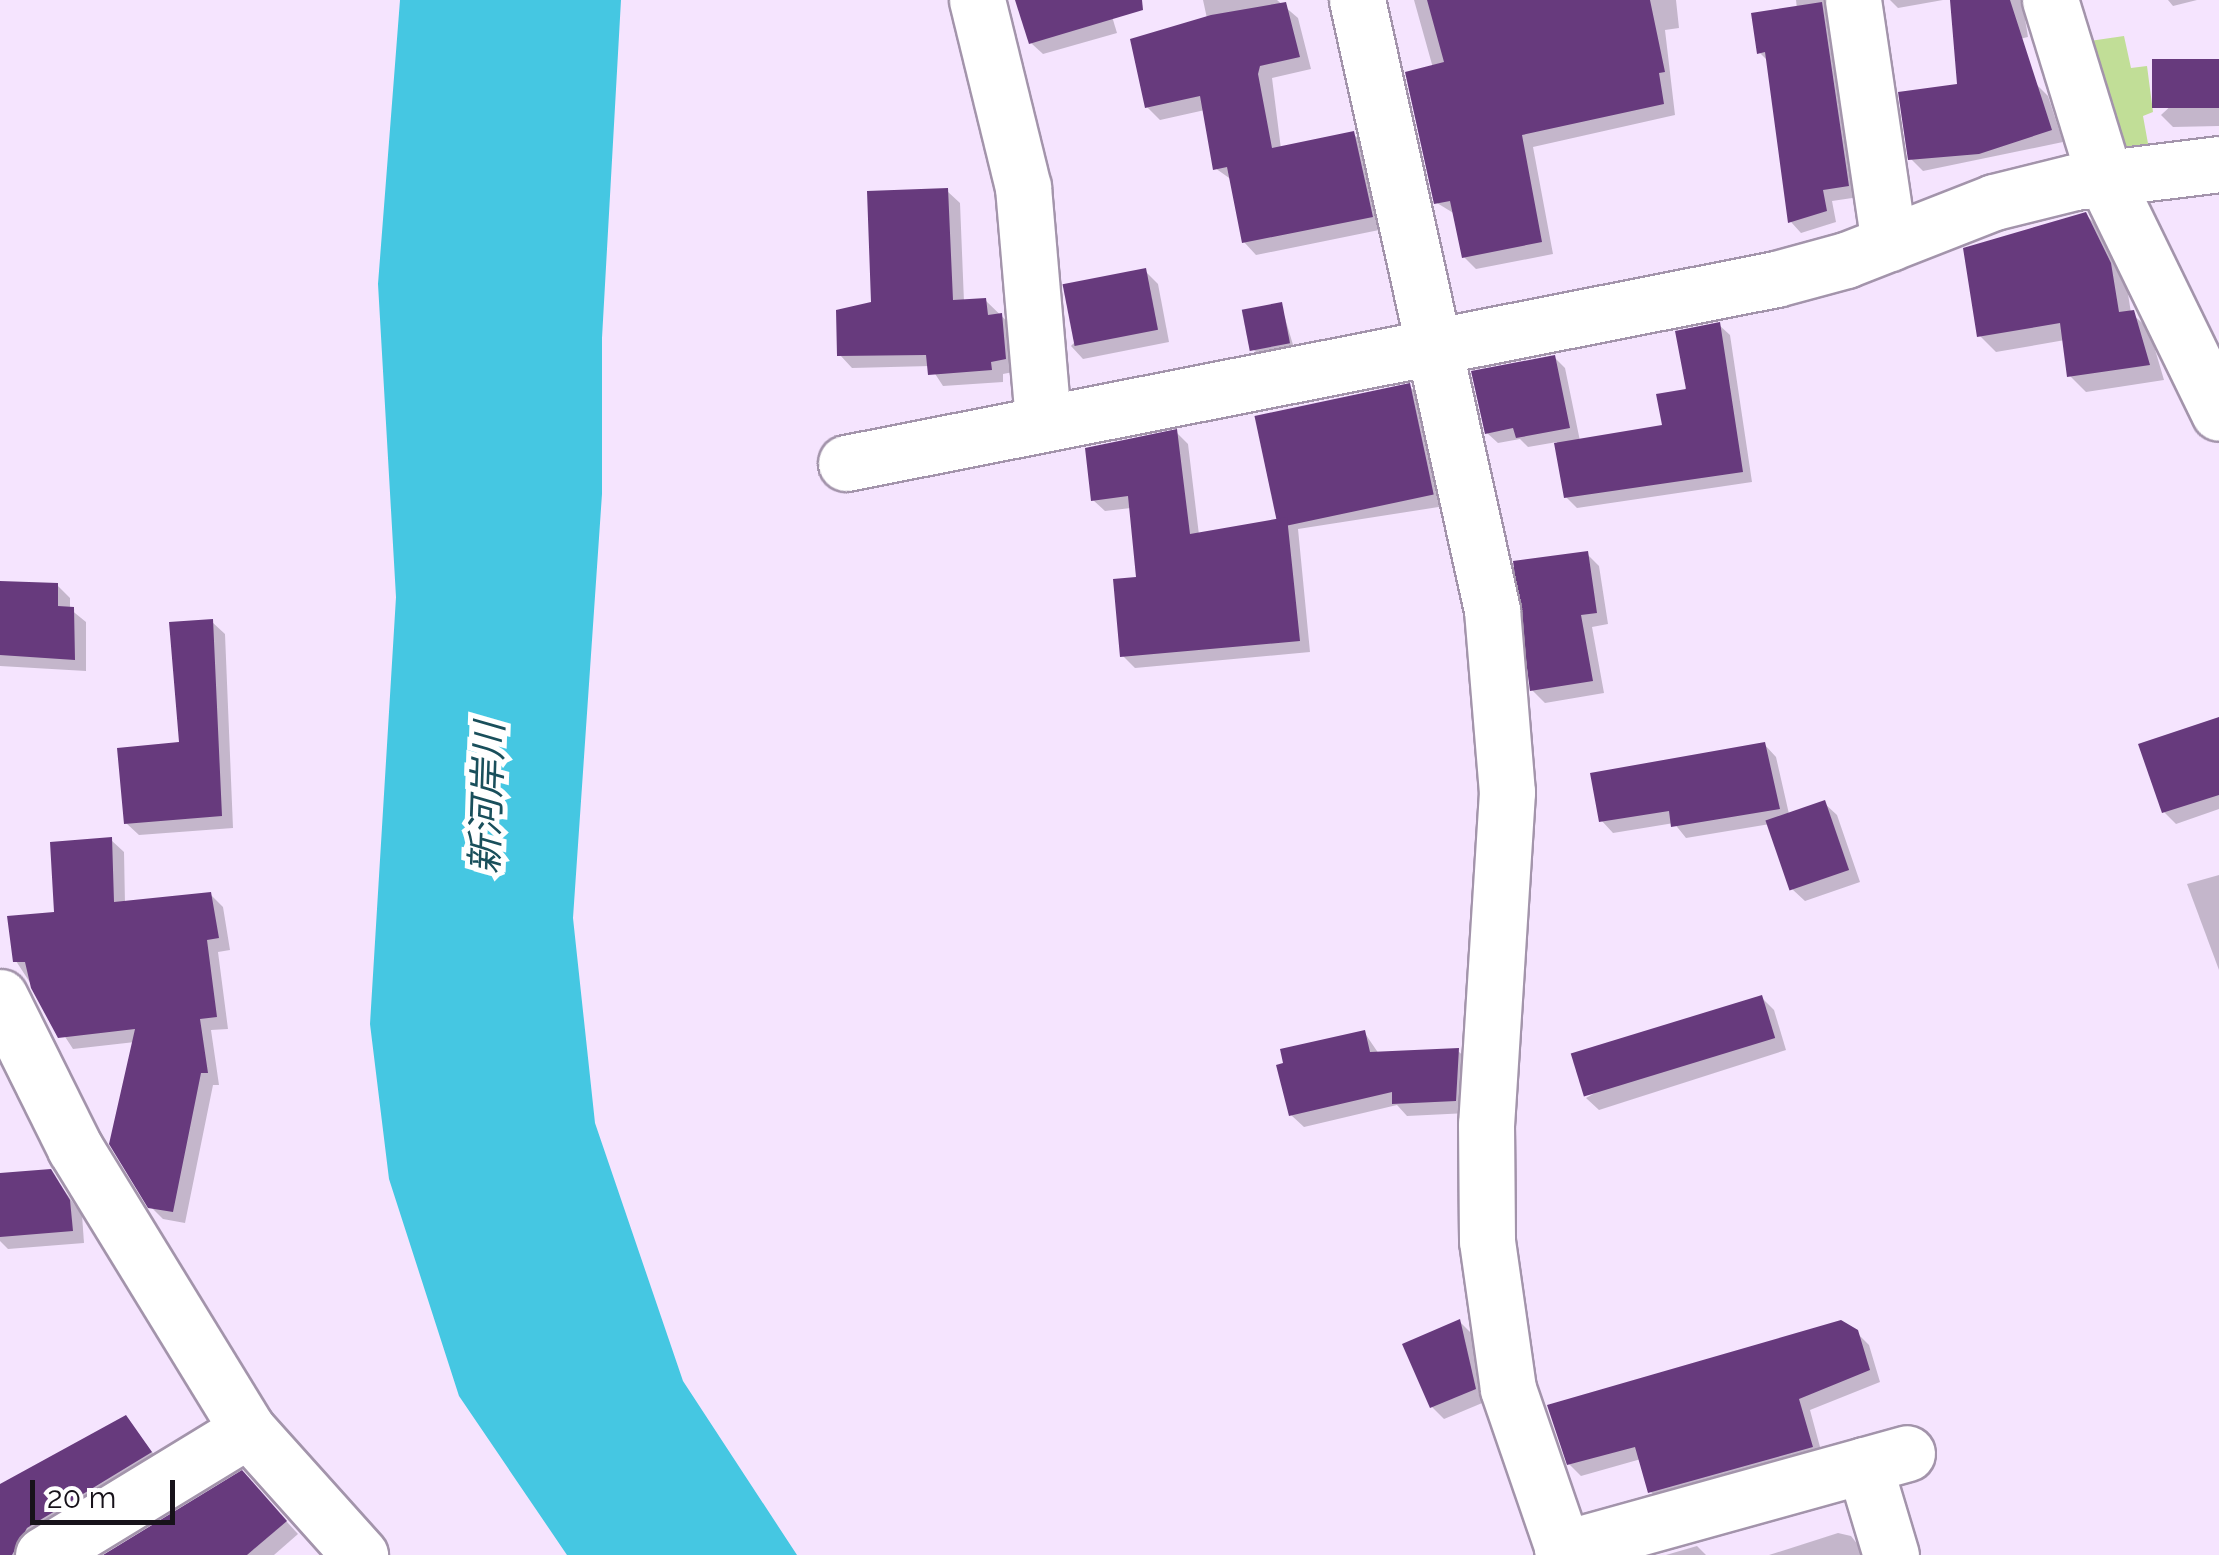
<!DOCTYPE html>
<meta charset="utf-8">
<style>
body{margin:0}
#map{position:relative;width:2219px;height:1555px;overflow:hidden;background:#f5e4fe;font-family:Raleway,"Noto Sans JP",sans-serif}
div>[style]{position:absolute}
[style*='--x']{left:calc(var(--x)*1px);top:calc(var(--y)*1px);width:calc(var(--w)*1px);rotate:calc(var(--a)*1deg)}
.green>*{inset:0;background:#c1de97}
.water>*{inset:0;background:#45c7e2}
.shadow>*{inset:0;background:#0003}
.building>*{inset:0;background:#673a7d;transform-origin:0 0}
.roads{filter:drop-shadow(2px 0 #a394ab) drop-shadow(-2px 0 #a394ab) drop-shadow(0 2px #a394ab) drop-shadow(0 -2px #a394ab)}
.minor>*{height:55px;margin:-27.5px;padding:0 27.5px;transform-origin:27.5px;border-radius:27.5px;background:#fff}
span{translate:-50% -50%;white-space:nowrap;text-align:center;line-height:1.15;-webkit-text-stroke:10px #fff;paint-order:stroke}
.water-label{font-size:38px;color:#194f5b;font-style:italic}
.scale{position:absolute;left:30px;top:1480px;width:145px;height:45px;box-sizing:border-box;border:5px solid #17121a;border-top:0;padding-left:12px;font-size:30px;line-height:35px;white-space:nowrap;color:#17121a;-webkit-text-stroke:8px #fff;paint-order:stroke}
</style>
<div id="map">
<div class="green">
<div style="clip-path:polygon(2124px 36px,2131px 68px,2147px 66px,2153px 112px,2143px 116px,2149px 149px,2114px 154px,2076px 43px)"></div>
</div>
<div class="water">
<div style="clip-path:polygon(400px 0,621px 0,602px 338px,602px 494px,573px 918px,595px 1123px,683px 1381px,797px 1555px,567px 1555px,459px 1396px,389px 1179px,370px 1024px,396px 597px,378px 284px)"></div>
</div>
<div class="shadow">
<div style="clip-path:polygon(1018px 0,1107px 0,1117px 33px,1043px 54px,1031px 43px)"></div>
<div style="clip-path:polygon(1203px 0,1277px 0,1298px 18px,1311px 69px,1272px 78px,1281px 149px,1353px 134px,1366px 146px,1384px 229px,1256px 255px,1244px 242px,1232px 180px,1215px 168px,1205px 110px,1160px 120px,1147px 107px,1208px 23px)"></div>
<div style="clip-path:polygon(1414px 0,1676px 0,1679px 28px,1665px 30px,1675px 115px,1533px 147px,1553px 254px,1476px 269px,1464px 257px,1455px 214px,1437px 203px,1433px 68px)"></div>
<div style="clip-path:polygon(1796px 0,1839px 0,1859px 197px,1832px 201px,1836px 222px,1801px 233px,1791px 222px,1769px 62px,1759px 52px,1797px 9px)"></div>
<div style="clip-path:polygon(1890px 0,1943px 0,1898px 8px)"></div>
<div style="clip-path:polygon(1953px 0,2022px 0,2028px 37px,1967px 51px)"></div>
<div style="clip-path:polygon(2168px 0,2197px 0,2173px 6px)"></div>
<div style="clip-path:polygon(2219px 61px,2219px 126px,2173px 127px,2161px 115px)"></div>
<div style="clip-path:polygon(2035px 83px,2048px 96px,2063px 142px,1923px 171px,1911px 159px)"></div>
<div style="clip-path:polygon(947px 191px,960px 203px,964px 302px,985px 300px,1014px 328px,1018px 371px,1003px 374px,1003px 382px,943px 386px,930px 366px,852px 368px,840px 355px)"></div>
<div style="clip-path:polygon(2086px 215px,2102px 231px,2126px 281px,2131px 313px,2149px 329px,2164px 380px,2086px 392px,2070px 376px,2065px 340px,1996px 352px,1980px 336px)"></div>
<div style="clip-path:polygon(1145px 271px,1158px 284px,1169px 342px,1083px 359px,1071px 346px)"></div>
<div style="clip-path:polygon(1281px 305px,1294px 348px,1259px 355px,1254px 350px)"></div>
<div style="clip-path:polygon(1719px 325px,1730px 335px,1752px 482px,1577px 508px,1566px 497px,1557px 442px,1528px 447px,1520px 439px,1498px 443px,1487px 433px,1554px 357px,1565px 368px,1580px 441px,1665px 427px)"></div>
<div style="clip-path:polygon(1409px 386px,1422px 398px,1445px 506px,1298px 529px,1310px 652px,1135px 668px,1123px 656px,1139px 579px,1131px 508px,1105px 511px,1093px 500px,1176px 432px,1188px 444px,1199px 535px,1275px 522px)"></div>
<div style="clip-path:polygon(1587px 554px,1599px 566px,1608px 624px,1592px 627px,1604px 693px,1545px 703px,1532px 690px)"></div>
<div style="clip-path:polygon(0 583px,57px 585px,70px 598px,70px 609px,86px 622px,86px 671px,0 666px)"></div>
<div style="clip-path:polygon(212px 622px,225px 634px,233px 828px,139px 835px,126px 823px,181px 745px)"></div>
<div style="clip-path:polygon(2219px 720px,2219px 809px,2176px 824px,2164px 812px)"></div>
<div style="clip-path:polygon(1764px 744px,1776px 757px,1789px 814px,1824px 803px,1837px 815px,1860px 882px,1805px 901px,1792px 889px,1770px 824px,1686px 838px,1674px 823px,1613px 833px,1601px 820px)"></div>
<div style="clip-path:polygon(111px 840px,124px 852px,125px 904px,210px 894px,223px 907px,230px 950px,218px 952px,228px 1029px,211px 1030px,219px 1085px,213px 1085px,185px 1223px,163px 1219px,150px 1206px,135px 1042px,73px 1049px,16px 961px)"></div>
<div style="clip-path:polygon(2219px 875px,2219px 970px,2187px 884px)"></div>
<div style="clip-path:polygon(1762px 998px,1774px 1010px,1786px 1050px,1599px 1110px,1586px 1098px)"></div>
<div style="clip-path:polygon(1364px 1032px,1379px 1054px,1458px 1051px,1471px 1063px,1468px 1113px,1407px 1116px,1397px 1105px,1304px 1127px,1291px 1115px)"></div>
<div style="clip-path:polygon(50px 1171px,82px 1215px,84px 1243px,8px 1249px,0 1241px,0 1175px)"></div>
<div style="clip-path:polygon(1460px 1322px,1472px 1334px,1487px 1401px,1444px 1419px,1432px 1407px)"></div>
<div style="clip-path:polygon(1856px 1332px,1869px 1345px,1880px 1382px,1810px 1410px,1823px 1458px,1662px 1503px,1650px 1491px,1641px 1459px,1581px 1476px,1569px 1464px)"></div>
<div style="clip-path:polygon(126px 1418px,162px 1465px,30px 1555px,8px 1555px,0 1543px,0 1488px)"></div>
<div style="clip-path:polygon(254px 1486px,298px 1534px,274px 1555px,108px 1555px)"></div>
<div style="clip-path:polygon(1838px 1533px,1851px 1536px,1866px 1555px,1769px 1555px)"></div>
<div style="clip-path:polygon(1697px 1546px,1706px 1555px,1666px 1555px)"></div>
</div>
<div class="building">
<div style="clip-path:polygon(1015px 0,1142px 0,1143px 10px,1029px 44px)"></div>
<div style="clip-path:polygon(1427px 0,1650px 0,1665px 72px,1659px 73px,1664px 104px,1522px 135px,1542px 242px,1462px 258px,1450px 201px,1434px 204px,1405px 72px,1444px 62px)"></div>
<div style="clip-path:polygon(1950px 0,2010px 0,2052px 130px,1979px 154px,1908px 160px,1898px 92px,1957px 84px)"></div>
<div style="clip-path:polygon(1286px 2px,1300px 57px,1260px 66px,1258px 74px,1272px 148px,1354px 131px,1373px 217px,1242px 243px,1227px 167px,1213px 170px,1200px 96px,1145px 108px,1130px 39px,1211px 15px)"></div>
<div style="clip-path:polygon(1822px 2px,1849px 186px,1823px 190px,1827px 211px,1788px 223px,1765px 52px,1757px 54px,1751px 13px)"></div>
<div style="left:2219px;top:59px;width:49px;height:67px;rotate:90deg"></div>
<div style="clip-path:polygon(948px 188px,953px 300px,986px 298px,988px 315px,1002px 313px,1006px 359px,991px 362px,992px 370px,928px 375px,926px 355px,837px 356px,836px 310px,871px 302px,867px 191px)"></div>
<div style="clip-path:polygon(2086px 212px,2111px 263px,2119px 312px,2134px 310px,2150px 365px,2067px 377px,2060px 323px,1977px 337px,1963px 248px)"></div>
<div style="left:1146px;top:268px;width:63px;height:85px;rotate:79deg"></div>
<div style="left:1282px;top:302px;width:42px;height:41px;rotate:79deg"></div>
<div style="clip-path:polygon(1720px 322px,1743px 472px,1564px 498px,1554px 443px,1662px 425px,1656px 394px,1686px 389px,1675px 331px)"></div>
<div style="clip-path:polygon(1555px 355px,1570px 428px,1516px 438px,1513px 428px,1485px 434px,1471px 371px)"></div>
<div style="left:1410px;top:383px;width:114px;height:159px;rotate:78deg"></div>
<div style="clip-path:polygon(1177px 429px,1190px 534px,1287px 517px,1300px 641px,1120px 657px,1113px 579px,1136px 577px,1128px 496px,1091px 501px,1085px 448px)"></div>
<div style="clip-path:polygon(1588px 551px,1597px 613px,1581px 615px,1593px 681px,1530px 691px,1513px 561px)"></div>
<div style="clip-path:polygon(0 581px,58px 583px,58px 606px,74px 607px,75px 660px,0 655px)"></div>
<div style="clip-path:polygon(213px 619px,222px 816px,124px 824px,117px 748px,179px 742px,169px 622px)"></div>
<div style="clip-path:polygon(2219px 717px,2219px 795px,2162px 813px,2138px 744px)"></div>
<div style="clip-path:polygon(1765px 742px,1780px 809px,1671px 827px,1669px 811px,1599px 822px,1590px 773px)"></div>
<div style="left:1825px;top:800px;width:74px;height:63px;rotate:71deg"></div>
<div style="clip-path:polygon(112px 837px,114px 902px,211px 892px,219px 938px,207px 940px,217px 1017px,200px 1019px,208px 1073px,201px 1073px,173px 1212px,148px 1208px,109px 1144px,135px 1029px,58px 1038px,31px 988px,25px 962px,13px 962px,7px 916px,54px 912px,50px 842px)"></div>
<div style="left:1762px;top:995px;width:45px;height:200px;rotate:73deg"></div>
<div style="clip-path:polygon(1365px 1030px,1370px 1052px,1459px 1048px,1456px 1101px,1392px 1104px,1392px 1092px,1289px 1116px,1276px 1065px,1283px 1063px,1280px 1049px)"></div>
<div style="clip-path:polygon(51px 1169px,70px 1200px,73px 1231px,0 1237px,0 1173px)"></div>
<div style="clip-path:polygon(1460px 1319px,1476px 1389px,1430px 1408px,1402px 1344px)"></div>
<div style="clip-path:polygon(1841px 1320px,1858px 1330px,1870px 1370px,1799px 1399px,1813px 1447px,1648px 1493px,1635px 1447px,1567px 1465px,1547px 1405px)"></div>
<div style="clip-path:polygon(126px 1415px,152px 1452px,27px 1528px,12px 1555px,0 1555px,0 1484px)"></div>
<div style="clip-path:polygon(242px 1470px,287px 1521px,247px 1555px,103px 1555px)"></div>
</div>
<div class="roads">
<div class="minor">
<div style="--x:977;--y:0;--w:193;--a:76.2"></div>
<div style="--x:1023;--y:187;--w:234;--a:85.1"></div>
<div style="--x:1357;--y:0;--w:625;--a:77.52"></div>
<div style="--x:1492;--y:610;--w:183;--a:85.3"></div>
<div style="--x:1507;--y:792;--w:333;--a:93.6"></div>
<div style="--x:1486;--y:1124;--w:117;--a:89.5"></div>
<div style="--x:1487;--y:1241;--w:149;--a:81.9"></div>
<div style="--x:1508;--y:1389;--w:176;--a:71"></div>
<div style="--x:1853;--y:0;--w:246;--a:81.6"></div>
<div style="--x:2050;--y:0;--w:187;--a:72.9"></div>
<div style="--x:2105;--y:179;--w:260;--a:64"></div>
<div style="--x:846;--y:463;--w:948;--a:-11.19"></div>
<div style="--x:1776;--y:279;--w:73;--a:-15.2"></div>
<div style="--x:1846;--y:260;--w:159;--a:-21.4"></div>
<div style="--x:1994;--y:202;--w:83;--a:-13.9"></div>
<div style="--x:2075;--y:182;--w:145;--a:-7.1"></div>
<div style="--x:0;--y:997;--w:169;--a:63.6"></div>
<div style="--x:75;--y:1148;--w:331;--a:58.5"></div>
<div style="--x:248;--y:1430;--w:168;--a:48.1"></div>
<div style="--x:1864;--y:1465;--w:94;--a:73.3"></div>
<div style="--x:1562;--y:1549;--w:358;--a:-15.5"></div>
<div style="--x:43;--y:1555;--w:240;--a:-31.4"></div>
</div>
</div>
<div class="water-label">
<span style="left:487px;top:798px;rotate:-88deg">新河岸川</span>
</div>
<div class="scale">20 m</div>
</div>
